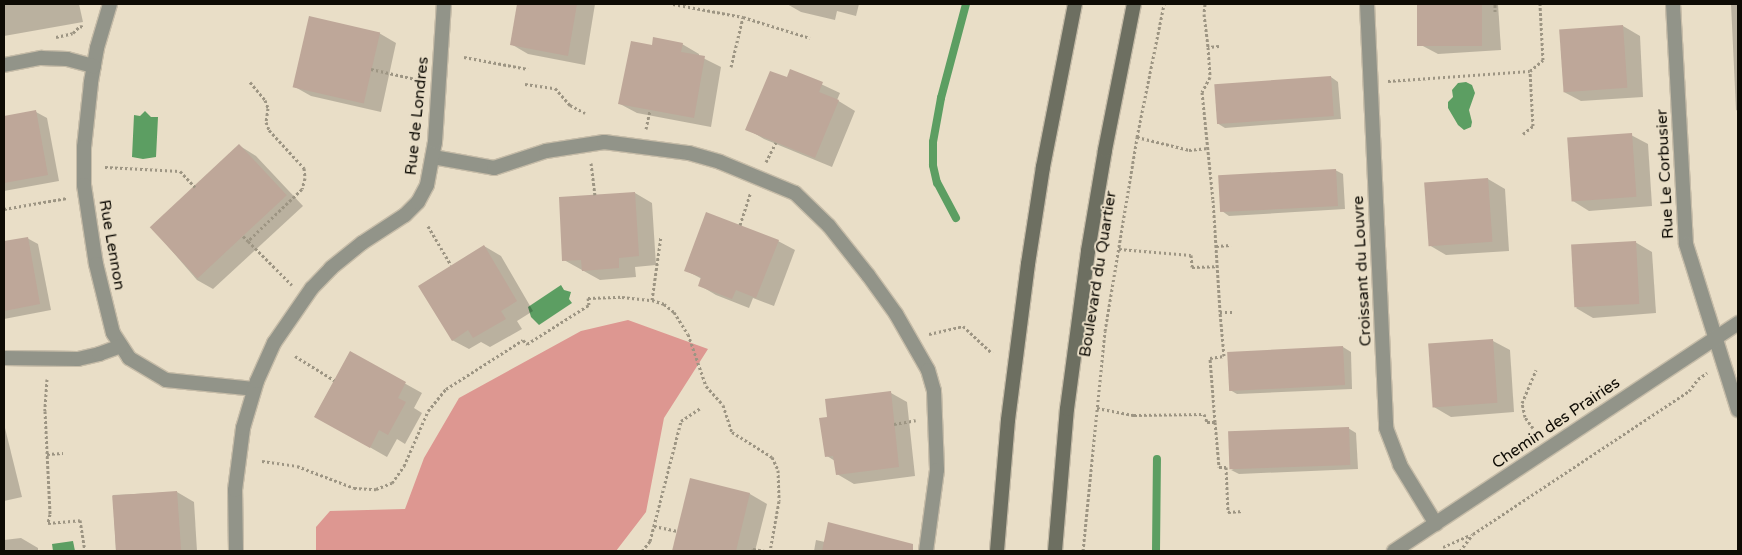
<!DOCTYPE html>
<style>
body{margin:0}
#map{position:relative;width:1742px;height:555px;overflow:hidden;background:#e9dec7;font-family:"Varela Round",sans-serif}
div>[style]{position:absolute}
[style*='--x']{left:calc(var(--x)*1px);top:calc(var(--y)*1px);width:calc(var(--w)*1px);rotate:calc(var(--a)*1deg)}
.green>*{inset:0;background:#dd9791}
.water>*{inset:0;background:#5c9e62}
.shadow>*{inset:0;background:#0003}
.stream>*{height:8px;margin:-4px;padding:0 4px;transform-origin:4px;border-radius:4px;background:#5c9e62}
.building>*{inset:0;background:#bea799;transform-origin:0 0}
.path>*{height:3px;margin-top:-1.5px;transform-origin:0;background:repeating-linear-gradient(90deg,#9d9583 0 2.5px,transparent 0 5px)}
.roads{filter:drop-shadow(1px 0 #c6bca8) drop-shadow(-1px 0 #c6bca8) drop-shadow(0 1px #c6bca8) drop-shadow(0 -1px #c6bca8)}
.minor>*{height:14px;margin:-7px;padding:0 7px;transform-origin:7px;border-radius:7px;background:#929489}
.tertiary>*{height:14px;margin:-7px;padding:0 7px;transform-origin:7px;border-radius:7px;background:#929489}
.secondary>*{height:14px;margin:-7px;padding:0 7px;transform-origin:7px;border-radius:7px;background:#6d6f61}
span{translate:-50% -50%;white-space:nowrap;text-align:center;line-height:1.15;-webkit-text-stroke:4px #e9dec7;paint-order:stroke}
.street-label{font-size:16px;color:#0e0b04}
.frame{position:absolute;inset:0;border:5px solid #0e0b04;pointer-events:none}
</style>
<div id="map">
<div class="green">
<div style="clip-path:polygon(628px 320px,708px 349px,664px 418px,646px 512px,616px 551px,316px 551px,316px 527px,330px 511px,405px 509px,424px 458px,459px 398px,581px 331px)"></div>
</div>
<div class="water">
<div style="clip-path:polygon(1466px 82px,1472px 85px,1475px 93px,1469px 110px,1472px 122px,1471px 127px,1464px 130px,1458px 125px,1448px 108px,1448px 102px,1453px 97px,1452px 90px,1458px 83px)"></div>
<div style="clip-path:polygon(145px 111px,151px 117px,158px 117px,156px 157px,143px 159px,132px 157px,134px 115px,140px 116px)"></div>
<div style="clip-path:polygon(561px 285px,564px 290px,571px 292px,569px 299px,572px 303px,539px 325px,531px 317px,528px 307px)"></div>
<div style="clip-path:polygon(73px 541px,75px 551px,53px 551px,52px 544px)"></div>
</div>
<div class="shadow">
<div style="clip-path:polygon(4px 4px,79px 4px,83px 22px,4px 36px)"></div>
<div style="clip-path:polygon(518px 4px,595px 4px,585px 65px,528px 54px,511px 44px)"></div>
<div style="clip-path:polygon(787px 4px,859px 4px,856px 16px,837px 11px,835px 20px,801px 12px)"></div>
<div style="clip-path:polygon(1419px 4px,1498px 4px,1501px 50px,1438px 54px,1421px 45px)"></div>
<div style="clip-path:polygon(1731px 4px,1738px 4px,1738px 111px,1736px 110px)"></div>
<div style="clip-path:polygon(1623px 26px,1640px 36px,1643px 97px,1581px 101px,1564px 92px)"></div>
<div style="clip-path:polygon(379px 33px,396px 43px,381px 112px,311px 96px,295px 87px)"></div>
<div style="clip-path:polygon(682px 44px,699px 54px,699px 56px,721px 67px,711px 127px,637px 113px,620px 104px)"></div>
<div style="clip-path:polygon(791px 70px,840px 93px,837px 100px,855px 111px,832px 167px,764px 139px,747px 129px,787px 79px)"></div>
<div style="clip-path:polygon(1331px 77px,1338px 82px,1341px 119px,1225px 128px,1217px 123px)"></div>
<div style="clip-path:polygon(36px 112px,47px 118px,59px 181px,4px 191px,4px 117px)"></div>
<div style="clip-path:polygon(1631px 135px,1648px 144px,1652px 206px,1589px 211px,1573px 201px)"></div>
<div style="clip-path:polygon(240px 146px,256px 156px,303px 206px,213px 289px,197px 280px,153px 229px)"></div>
<div style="clip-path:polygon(1335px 170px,1343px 174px,1345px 209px,1229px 216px,1222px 211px)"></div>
<div style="clip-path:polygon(1488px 179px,1505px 189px,1509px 251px,1446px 255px,1429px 245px)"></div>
<div style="clip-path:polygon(635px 193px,652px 203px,656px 265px,635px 267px,636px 277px,600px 280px,564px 260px,560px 198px)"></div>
<div style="clip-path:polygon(27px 238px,38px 244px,51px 310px,4px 319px,4px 242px)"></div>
<div style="clip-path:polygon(778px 241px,795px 250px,774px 306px,753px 298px,749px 308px,716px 295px,699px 285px,702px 279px,685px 270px)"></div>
<div style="clip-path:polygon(1635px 242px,1652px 252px,1656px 313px,1593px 318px,1576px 308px)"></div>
<div style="clip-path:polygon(484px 246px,501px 256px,533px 311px,517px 321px,522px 329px,490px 347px,481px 342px,469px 349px,452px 340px)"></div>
<div style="clip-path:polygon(1493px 341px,1510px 350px,1514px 412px,1451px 417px,1434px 407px)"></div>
<div style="clip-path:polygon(1343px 347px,1351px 352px,1352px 389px,1237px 394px,1230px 390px)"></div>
<div style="clip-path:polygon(350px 353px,422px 393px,414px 408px,422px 413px,405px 444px,397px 439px,387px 457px,315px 416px)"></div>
<div style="clip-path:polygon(891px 393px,907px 402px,915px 476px,854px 484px,837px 474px,835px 461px,827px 456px,829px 418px)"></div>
<div style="clip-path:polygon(4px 424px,22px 497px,4px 501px)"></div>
<div style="clip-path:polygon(1348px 428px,1356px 433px,1358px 469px,1239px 474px,1231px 470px)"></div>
<div style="clip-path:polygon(691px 479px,750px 494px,767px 504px,755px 551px,673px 551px)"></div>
<div style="clip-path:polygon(177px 492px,194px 502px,197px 551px,116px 551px,113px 495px)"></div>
<div style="clip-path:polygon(21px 538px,38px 548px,38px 551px,4px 551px,4px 540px)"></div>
<div style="clip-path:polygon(816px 540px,825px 542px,907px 549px,907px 551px,814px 551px)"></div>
</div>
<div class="stream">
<div style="--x:956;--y:218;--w:40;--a:-118"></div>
<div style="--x:937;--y:183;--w:18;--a:-103"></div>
<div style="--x:933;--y:165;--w:23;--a:-90"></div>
<div style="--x:933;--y:142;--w:45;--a:-79.7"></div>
<div style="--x:941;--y:98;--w:97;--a:-75.1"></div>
<div style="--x:1156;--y:551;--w:92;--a:-89.4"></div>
</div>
<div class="building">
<div style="clip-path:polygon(517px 4px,577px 4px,568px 56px,510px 45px)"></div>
<div style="left:1417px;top:4px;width:65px;height:42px"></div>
<div style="left:309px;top:16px;width:73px;height:73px;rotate:13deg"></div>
<div style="left:1623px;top:25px;width:63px;height:64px;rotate:86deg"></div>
<div style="clip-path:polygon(653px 37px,683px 43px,681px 52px,705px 56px,694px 118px,618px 104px,631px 41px,652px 45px)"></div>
<div style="clip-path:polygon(790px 69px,823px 82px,819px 92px,839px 100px,815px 158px,745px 130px,770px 71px,787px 77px)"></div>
<div style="left:1331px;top:76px;width:40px;height:117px;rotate:86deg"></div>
<div style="clip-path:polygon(36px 110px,48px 175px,4px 183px,4px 116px)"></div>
<div style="left:1632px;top:133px;width:64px;height:65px;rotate:86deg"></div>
<div style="left:239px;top:144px;width:70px;height:122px;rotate:47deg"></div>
<div style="left:1336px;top:169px;width:37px;height:118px;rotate:87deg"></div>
<div style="left:1488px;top:178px;width:64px;height:64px;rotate:86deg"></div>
<div style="clip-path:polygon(635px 192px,639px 256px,619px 258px,619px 268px,582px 271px,581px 260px,562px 261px,559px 197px)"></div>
<div style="clip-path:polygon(706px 212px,779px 240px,756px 298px,736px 290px,732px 299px,698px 286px,701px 277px,684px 271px)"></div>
<div style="clip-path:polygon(28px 237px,40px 304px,4px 311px,4px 241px)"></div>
<div style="left:1636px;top:241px;width:63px;height:65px;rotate:87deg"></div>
<div style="clip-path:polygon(484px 245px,517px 301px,501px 311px,506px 319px,473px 338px,468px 330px,452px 341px,418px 286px)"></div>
<div style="left:1493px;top:339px;width:64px;height:65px;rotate:86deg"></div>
<div style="left:1343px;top:346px;width:39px;height:116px;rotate:87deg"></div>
<div style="clip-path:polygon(350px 351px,406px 382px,398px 398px,406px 402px,388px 435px,379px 430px,370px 448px,314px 417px)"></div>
<div style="clip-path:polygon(891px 391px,899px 467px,836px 475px,833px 456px,825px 457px,819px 418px,827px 417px,825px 399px)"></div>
<div style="left:1349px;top:427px;width:38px;height:121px;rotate:88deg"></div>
<div style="clip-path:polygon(690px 478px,750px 493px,736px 551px,672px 551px)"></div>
<div style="left:177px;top:491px;width:60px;height:65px;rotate:86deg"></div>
<div style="clip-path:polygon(828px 522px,913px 544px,913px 551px,822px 551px)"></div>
</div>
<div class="path">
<div style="--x:673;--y:4;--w:71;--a:10.5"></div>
<div style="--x:743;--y:17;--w:70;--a:17.4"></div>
<div style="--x:1205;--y:4;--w:10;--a:96"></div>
<div style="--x:1204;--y:14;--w:33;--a:83"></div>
<div style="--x:1495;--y:12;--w:8;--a:-90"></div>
<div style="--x:56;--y:37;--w:17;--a:-13"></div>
<div style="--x:73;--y:33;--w:10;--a:-45"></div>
<div style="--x:80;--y:26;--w:4;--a:14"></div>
<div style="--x:1219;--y:46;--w:11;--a:175"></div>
<div style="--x:1208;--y:47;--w:30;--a:86"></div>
<div style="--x:1210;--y:77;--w:17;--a:118"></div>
<div style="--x:1202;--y:92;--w:109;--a:84.2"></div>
<div style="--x:1213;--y:200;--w:112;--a:86.4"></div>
<div style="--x:464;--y:57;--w:65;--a:10.6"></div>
<div style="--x:731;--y:67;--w:51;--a:-76.5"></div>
<div style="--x:371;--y:69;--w:50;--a:12.7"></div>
<div style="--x:1388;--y:81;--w:142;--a:-4"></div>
<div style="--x:250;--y:82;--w:23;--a:50"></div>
<div style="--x:265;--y:100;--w:9;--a:69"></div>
<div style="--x:268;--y:108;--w:14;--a:98"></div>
<div style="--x:266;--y:122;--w:9;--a:69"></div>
<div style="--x:269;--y:130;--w:52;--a:47.4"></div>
<div style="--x:304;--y:168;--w:10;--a:84"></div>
<div style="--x:305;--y:178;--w:11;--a:105"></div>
<div style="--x:302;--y:189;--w:75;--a:136.1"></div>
<div style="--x:248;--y:241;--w:62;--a:45"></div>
<div style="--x:525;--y:84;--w:30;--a:8"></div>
<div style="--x:555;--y:88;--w:23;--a:49"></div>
<div style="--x:570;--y:105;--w:17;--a:28"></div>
<div style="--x:646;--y:129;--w:19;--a:-78"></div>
<div style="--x:1523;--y:134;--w:13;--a:-39"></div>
<div style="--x:1533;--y:126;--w:55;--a:-93.1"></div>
<div style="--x:1530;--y:71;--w:17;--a:-40"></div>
<div style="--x:1543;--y:60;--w:56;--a:-93.1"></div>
<div style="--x:1137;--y:137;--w:54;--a:14"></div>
<div style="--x:1189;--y:150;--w:19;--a:-6"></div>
<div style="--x:766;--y:162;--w:22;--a:-63"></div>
<div style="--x:591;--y:163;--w:32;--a:83"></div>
<div style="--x:105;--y:167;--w:75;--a:3.1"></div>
<div style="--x:180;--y:171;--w:22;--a:47"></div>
<div style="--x:4;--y:209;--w:64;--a:-9.9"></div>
<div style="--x:740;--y:225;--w:33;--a:-72"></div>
<div style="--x:428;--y:226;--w:45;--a:59.5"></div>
<div style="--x:243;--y:236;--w:7;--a:45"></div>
<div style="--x:1216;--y:246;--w:15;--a:-4"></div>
<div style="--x:1119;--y:249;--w:72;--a:4.8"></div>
<div style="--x:1191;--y:255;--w:12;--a:85"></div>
<div style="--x:1192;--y:267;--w:25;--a:-2"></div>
<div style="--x:652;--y:300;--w:65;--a:-82"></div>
<div style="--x:929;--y:334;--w:35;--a:-13"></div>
<div style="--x:963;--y:326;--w:40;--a:43"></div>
<div style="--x:295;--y:356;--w:46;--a:31.6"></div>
<div style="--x:47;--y:379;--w:32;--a:94"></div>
<div style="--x:45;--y:411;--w:103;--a:87.2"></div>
<div style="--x:50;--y:514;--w:9;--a:103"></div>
<div style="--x:48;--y:523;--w:32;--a:-5"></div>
<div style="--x:80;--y:520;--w:31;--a:81"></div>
<div style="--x:1097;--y:408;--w:38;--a:11"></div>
<div style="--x:1134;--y:415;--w:70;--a:-0.8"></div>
<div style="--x:1204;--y:414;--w:9;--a:69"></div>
<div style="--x:1207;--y:422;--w:8;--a:0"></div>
<div style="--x:1215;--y:422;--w:64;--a:-94.5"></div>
<div style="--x:1210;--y:358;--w:14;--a:-8"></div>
<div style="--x:1224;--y:356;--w:44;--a:-95.2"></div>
<div style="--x:1220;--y:312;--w:14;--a:0"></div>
<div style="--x:1215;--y:422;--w:45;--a:84.9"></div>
<div style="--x:1219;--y:467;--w:7;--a:0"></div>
<div style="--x:1226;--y:467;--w:45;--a:87.5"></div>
<div style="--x:1228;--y:512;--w:15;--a:-4"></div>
<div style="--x:894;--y:424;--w:22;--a:-10"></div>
<div style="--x:1533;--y:428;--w:14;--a:-126"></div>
<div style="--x:1525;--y:417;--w:14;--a:-102"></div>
<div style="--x:1522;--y:403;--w:36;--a:-67"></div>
<div style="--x:47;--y:454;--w:16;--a:-4"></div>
<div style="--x:262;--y:461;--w:35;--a:8"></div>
<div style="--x:297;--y:466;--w:61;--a:21.1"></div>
<div style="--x:354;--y:488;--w:22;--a:3"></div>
<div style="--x:376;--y:489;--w:17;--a:-21"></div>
<div style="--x:392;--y:483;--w:21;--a:-55"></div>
<div style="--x:404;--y:466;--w:60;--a:-66.4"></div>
<div style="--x:428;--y:411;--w:28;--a:-51"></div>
<div style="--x:446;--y:389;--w:91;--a:-32.5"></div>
<div style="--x:523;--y:340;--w:6;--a:45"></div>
<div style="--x:527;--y:344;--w:73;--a:-32.2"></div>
<div style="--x:589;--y:305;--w:7;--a:-98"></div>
<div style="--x:588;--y:298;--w:34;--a:-2"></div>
<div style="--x:622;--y:297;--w:30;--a:6"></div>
<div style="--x:652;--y:300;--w:13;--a:18"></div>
<div style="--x:664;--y:304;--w:13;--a:39"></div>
<div style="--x:674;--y:312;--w:26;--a:58"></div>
<div style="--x:688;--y:334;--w:55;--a:70.9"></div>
<div style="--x:706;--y:386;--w:25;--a:48"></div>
<div style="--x:723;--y:405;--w:28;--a:72"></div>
<div style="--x:732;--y:432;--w:47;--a:32"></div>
<div style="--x:772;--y:457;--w:14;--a:65"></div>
<div style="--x:778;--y:470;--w:31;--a:88"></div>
<div style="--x:779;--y:501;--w:51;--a:100.2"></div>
<div style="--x:654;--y:526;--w:24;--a:12"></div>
<div style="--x:1443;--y:547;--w:30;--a:-24"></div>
<div style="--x:642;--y:551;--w:13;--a:-51"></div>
<div style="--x:650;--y:541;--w:124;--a:-75.5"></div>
<div style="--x:681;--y:421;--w:23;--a:-34"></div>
<div style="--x:753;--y:551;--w:2;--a:-90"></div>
<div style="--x:753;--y:549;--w:12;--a:9"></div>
<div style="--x:1083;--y:551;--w:221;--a:-84.3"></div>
<div style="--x:1105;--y:331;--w:197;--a:-80.6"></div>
<div style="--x:1137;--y:137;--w:136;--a:-78.5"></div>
<div style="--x:1460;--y:551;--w:21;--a:-53"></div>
<div style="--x:1473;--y:534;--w:259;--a:-33.5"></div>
<div style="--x:1689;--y:391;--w:15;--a:-53"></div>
<div style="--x:1698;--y:379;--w:11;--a:-34"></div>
</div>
<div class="roads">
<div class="minor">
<div style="--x:110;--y:4;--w:46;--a:106.5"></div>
<div style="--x:97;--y:48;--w:36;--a:100"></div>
<div style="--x:91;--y:83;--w:64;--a:96.2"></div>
<div style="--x:84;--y:147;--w:38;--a:90"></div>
<div style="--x:84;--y:185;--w:80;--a:81.4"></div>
<div style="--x:96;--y:264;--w:71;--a:76.2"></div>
<div style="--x:113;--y:333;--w:30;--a:57"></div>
<div style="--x:129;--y:358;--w:43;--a:30.7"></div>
<div style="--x:166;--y:380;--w:88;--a:5.8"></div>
<div style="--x:1367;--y:4;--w:424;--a:87.4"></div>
<div style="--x:1386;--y:428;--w:40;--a:69"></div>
<div style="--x:1400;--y:465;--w:69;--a:58.6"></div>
<div style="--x:1673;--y:4;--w:240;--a:86.9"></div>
<div style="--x:1686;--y:244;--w:174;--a:72.6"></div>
<div style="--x:4;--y:65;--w:38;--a:-11"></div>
<div style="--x:41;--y:58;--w:26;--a:2"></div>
<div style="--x:67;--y:59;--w:28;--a:15"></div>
<div style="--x:433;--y:157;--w:62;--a:10.2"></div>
<div style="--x:494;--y:168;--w:55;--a:-18.1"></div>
<div style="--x:546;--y:151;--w:59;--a:-8.8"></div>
<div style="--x:604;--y:142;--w:86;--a:7.4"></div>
<div style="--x:689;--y:153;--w:32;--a:16"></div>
<div style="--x:720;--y:162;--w:81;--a:22.5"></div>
<div style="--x:795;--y:193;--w:47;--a:44.1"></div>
<div style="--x:829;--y:226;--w:63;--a:51.5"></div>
<div style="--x:868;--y:275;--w:48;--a:54.3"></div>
<div style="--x:896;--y:314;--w:64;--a:60.3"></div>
<div style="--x:928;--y:370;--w:22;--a:74"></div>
<div style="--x:934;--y:391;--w:79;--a:87.8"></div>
<div style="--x:937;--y:470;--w:82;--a:97.7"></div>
<div style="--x:4;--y:358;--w:74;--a:0.8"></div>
<div style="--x:78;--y:359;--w:22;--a:-13"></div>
<div style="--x:99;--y:354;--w:23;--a:-20"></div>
<div style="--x:236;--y:551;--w:61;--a:-90.9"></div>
<div style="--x:235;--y:490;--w:63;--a:-82.6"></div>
<div style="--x:243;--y:428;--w:49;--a:-73.4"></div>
<div style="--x:257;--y:381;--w:42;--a:-65.9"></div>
<div style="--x:274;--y:343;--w:67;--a:-55.4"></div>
<div style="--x:312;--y:288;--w:28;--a:-46"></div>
<div style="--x:331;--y:268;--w:40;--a:-39"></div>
<div style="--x:362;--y:243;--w:51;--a:-33.1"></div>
<div style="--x:405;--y:215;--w:18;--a:-45"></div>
<div style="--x:418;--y:202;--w:19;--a:-62"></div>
<div style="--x:427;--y:185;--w:44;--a:-79.5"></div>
<div style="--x:435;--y:142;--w:138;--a:-86.3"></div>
</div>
<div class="tertiary">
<div style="--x:1394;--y:551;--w:413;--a:-33.5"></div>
</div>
<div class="secondary">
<div style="--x:997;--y:551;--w:131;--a:-85.2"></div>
<div style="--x:1008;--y:420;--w:157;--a:-82.7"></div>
<div style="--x:1028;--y:264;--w:98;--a:-81.2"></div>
<div style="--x:1043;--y:167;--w:166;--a:-78.9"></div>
<div style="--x:1055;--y:551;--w:143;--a:-85.2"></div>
<div style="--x:1067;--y:409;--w:159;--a:-82.4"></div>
<div style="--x:1088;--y:251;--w:102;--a:-80.4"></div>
<div style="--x:1105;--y:150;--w:149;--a:-78.8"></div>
</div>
</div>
<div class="street-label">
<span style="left:417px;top:116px;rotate:-84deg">Rue de Londres</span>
<span style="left:1665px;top:174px;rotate:-93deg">Rue Le Corbusier</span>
<span style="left:112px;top:245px;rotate:80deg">Rue Lennon</span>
<span style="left:1362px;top:271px;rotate:-93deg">Croissant du Louvre</span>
<span style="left:1098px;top:274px;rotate:-81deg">Boulevard du Quartier</span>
<span style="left:1556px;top:423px;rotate:-34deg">Chemin des Prairies</span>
</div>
<div class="frame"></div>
</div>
